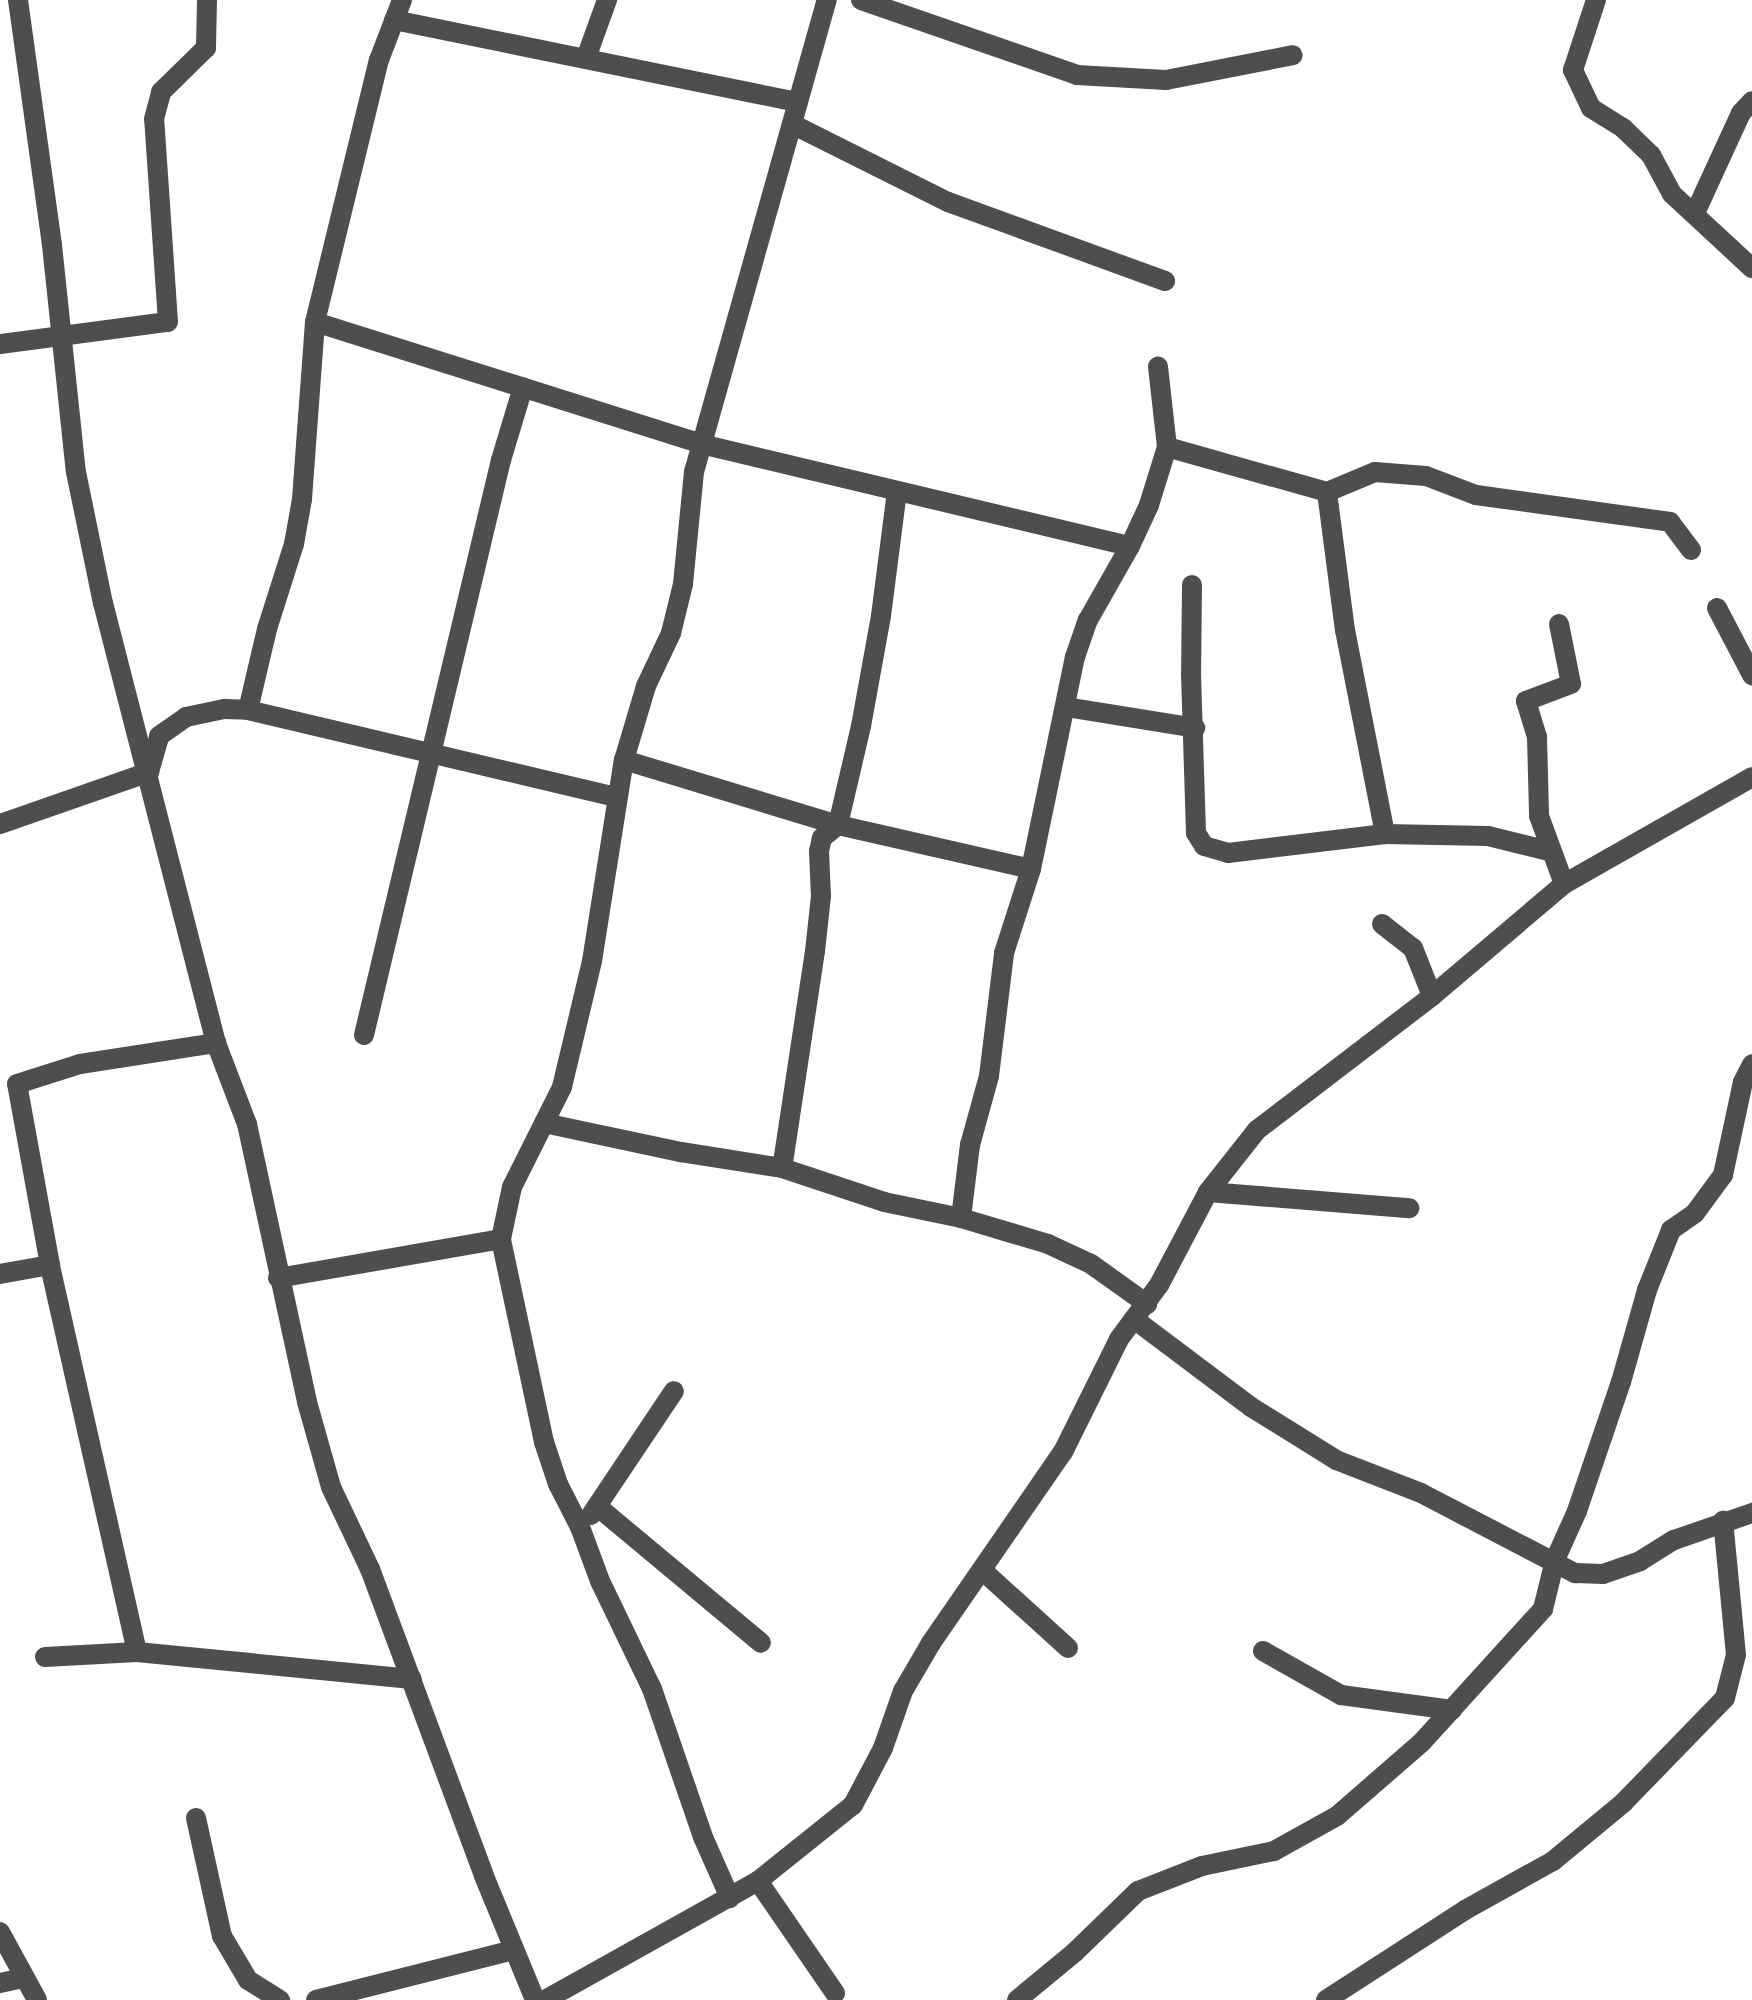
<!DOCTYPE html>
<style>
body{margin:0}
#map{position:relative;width:1752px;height:2000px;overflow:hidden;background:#fff;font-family:"Alegreya Sans",sans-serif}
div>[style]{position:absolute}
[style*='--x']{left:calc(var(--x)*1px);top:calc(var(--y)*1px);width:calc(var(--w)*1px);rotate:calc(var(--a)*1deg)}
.minor>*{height:20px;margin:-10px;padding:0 10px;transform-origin:10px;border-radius:10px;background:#4e4e4e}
span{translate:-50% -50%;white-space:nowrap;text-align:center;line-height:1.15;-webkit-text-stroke:7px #fff;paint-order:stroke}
</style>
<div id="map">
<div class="minor">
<div style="--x:18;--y:0;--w:247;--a:82.1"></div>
<div style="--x:52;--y:245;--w:228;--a:84"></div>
<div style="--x:76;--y:472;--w:134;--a:78.4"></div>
<div style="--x:103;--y:603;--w:454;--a:75.6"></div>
<div style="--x:216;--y:1043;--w:87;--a:69.1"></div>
<div style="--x:247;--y:1124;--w:284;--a:77.8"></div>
<div style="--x:307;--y:1402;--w:88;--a:74.2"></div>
<div style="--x:331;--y:1487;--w:91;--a:64.6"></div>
<div style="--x:370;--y:1569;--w:327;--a:69.6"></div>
<div style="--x:484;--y:1876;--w:134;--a:67.6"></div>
<div style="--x:861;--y:0;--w:229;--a:19.1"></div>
<div style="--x:1077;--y:75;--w:89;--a:3.2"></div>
<div style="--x:1166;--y:80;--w:129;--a:-11.1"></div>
<div style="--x:1596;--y:0;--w:74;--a:108.2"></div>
<div style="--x:1573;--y:70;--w:42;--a:64.7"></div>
<div style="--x:1591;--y:108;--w:38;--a:32"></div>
<div style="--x:1623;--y:128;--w:39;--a:44"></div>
<div style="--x:1651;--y:155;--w:44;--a:61.7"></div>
<div style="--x:1672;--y:194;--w:109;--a:42.8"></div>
<div style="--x:394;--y:20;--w:412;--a:11.5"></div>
<div style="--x:586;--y:58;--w:62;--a:-70.1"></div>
<div style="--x:792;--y:124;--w:174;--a:26.6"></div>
<div style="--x:948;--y:202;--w:231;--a:20"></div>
<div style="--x:1695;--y:213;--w:110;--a:-65.3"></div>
<div style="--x:1741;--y:113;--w:16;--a:-47"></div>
<div style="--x:315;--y:322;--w:405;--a:17.5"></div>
<div style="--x:701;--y:444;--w:441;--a:13.4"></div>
<div style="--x:0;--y:344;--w:169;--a:-7.5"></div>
<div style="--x:168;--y:322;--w:203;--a:-93.9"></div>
<div style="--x:154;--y:119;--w:28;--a:-75"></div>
<div style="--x:161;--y:92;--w:63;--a:-44.4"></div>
<div style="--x:206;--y:48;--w:48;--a:-88.8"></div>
<div style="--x:1167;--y:447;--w:166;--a:15.7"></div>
<div style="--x:1327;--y:492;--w:52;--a:-22.6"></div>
<div style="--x:1375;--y:472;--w:51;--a:4.5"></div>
<div style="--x:1426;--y:476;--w:53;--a:20.8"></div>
<div style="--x:1476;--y:495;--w:196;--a:7.9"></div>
<div style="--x:1670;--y:522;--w:35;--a:53"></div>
<div style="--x:897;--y:491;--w:126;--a:97.3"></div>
<div style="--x:881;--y:616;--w:112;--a:100.3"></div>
<div style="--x:861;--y:726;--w:102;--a:103.1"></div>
<div style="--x:838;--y:825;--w:21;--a:141"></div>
<div style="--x:822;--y:838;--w:13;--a:103"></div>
<div style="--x:819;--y:851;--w:45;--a:87.5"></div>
<div style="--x:821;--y:896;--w:55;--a:96.2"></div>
<div style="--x:815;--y:951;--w:219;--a:98.6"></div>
<div style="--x:782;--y:1168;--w:108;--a:18.4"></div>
<div style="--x:884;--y:1202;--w:79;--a:11.7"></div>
<div style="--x:961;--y:1218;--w:91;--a:16.6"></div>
<div style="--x:1048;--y:1244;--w:47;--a:24.9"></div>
<div style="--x:1091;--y:1264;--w:69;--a:35.5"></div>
<div style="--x:1327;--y:492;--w:139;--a:82.6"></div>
<div style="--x:1345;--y:630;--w:208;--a:78.9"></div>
<div style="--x:1192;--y:585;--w:89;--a:90.6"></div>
<div style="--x:1191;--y:674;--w:159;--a:88.2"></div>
<div style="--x:1196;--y:833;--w:15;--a:58"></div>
<div style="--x:1204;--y:846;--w:25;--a:16"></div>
<div style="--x:1228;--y:853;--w:158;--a:-6.9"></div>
<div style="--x:1385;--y:834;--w:103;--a:1.1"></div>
<div style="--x:1488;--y:836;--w:63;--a:13.8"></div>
<div style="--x:1717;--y:608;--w:76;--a:62.4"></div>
<div style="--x:1559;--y:624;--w:61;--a:78.7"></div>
<div style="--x:1571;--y:684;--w:48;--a:159.3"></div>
<div style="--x:1526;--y:701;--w:38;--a:73"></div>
<div style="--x:1537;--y:737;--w:79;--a:88.5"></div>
<div style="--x:1539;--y:816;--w:72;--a:69.8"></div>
<div style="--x:1066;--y:707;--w:131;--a:9.2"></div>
<div style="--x:248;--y:710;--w:378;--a:13.3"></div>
<div style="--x:624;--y:760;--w:224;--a:16.9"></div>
<div style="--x:838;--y:825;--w:198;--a:12.8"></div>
<div style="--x:0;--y:824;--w:158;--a:-19.2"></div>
<div style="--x:149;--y:772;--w:37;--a:-74"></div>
<div style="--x:159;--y:736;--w:33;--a:-35"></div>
<div style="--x:186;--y:717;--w:40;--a:-12"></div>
<div style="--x:225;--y:709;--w:23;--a:2"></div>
<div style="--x:248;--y:710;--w:83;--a:-76.8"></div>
<div style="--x:267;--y:629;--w:89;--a:-72.4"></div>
<div style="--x:294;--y:544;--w:46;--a:-79.9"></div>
<div style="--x:302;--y:499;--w:177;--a:-85.8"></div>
<div style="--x:315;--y:322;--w:270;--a:-76.3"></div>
<div style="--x:379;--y:60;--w:64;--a:-69"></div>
<div style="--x:1382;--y:924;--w:39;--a:38"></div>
<div style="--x:1413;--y:948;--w:52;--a:68.4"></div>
<div style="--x:364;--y:1035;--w:591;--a:-76.6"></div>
<div style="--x:501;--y:460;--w:76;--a:-73.2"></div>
<div style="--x:544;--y:1123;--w:140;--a:12"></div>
<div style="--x:681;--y:1152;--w:102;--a:9"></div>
<div style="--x:1208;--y:1192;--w:202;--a:4.6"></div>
<div style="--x:961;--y:1218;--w:74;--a:-83"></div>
<div style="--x:970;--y:1145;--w:72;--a:-74.6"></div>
<div style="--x:989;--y:1076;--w:124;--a:-83"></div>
<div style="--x:1004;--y:953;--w:88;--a:-72.2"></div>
<div style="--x:1031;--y:869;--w:217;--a:-78.3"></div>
<div style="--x:1075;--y:657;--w:39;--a:-71"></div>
<div style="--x:1088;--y:620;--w:85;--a:-60.4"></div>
<div style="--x:1130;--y:546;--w:45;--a:-65.1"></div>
<div style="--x:1149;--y:505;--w:61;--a:-72.8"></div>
<div style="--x:1167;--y:447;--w:81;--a:-96.4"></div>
<div style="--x:0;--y:1274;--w:51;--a:-10.2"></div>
<div style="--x:278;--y:1278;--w:226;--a:-9.9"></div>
<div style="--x:1134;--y:1319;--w:146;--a:36.9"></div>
<div style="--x:1251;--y:1407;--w:100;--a:31.9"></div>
<div style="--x:1336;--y:1460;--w:91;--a:21.2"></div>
<div style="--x:1421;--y:1493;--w:174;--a:27.5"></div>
<div style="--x:1575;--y:1573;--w:28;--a:2"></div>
<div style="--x:1603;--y:1574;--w:39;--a:-19"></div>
<div style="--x:1640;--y:1561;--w:40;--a:-32"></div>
<div style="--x:1674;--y:1540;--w:83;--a:-19.1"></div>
<div style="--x:598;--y:1507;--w:212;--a:39.8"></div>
<div style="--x:591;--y:1515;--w:149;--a:-56.2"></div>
<div style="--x:982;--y:1570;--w:116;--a:42.2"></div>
<div style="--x:1263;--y:1651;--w:90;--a:29.4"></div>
<div style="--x:1341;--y:1695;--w:112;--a:7.7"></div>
<div style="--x:137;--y:1652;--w:397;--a:-102.7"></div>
<div style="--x:50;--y:1265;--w:184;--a:-100.3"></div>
<div style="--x:17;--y:1084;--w:66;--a:-17.6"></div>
<div style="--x:80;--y:1064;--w:138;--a:-8.8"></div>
<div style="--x:45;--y:1657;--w:92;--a:-3.1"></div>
<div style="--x:137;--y:1652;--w:276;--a:5.6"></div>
<div style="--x:196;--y:1818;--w:121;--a:77.6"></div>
<div style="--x:222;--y:1936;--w:51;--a:59.4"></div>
<div style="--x:248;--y:1980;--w:38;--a:32"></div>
<div style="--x:758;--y:1881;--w:136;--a:55.5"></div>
<div style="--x:730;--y:1898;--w:67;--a:-113.9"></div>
<div style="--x:703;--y:1837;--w:157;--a:-109"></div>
<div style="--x:652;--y:1689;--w:120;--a:-115.7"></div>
<div style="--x:600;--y:1581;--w:58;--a:-110.3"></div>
<div style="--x:580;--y:1527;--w:48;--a:-117.1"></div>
<div style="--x:558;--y:1484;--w:44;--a:-108.4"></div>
<div style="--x:544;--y:1442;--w:208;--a:-102"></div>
<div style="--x:501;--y:1239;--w:53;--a:-78.1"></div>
<div style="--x:512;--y:1187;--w:112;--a:-63.4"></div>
<div style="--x:562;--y:1087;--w:130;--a:-76.6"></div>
<div style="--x:592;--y:961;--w:204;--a:-81"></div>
<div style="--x:624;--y:760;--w:77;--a:-73.4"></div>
<div style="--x:646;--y:686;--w:59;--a:-64.7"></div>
<div style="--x:671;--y:633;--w:50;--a:-76.2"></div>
<div style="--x:683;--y:584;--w:113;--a:-84.4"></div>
<div style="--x:694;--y:472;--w:490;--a:-74.3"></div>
<div style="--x:0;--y:1932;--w:77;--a:61.4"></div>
<div style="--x:0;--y:1983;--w:25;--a:-12"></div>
<div style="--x:316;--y:2000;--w:204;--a:-14.2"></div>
<div style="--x:545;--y:2000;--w:244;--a:-29.2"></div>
<div style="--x:758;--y:1881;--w:122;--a:-38.7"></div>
<div style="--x:853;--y:1805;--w:64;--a:-62.2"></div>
<div style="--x:883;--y:1748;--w:60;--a:-70.7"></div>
<div style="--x:903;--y:1691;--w:56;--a:-59.7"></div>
<div style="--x:931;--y:1643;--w:232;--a:-55.4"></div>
<div style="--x:1063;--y:1452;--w:126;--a:-63.6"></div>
<div style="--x:1119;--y:1339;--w:67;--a:-53.5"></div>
<div style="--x:1159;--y:1285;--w:105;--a:-62.2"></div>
<div style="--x:1208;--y:1192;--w:79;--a:-51.7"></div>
<div style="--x:1257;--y:1130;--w:220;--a:-37.4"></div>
<div style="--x:1432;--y:996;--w:173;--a:-40.3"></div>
<div style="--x:1564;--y:884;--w:216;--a:-29.6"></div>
<div style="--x:1017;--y:2000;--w:75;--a:-39.6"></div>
<div style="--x:1075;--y:1952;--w:88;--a:-44.1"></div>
<div style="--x:1138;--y:1891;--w:69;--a:-21.3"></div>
<div style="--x:1202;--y:1866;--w:74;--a:-11.8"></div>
<div style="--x:1274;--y:1851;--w:72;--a:-29.1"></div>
<div style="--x:1337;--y:1816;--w:113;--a:-41"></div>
<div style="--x:1422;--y:1742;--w:180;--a:-47.7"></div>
<div style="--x:1543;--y:1609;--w:50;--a:-76.2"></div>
<div style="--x:1555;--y:1560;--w:54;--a:-65.8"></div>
<div style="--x:1577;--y:1511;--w:136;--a:-71.2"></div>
<div style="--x:1621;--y:1382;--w:96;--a:-74.2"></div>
<div style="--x:1647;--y:1290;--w:65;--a:-68.2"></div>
<div style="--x:1671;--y:1230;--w:29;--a:-35"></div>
<div style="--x:1695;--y:1213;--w:47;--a:-53.6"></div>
<div style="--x:1723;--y:1175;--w:95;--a:-77.9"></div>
<div style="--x:1743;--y:1082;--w:20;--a:-63"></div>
<div style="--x:1326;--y:2000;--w:166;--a:-32.9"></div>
<div style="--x:1465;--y:1910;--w:101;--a:-29.1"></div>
<div style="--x:1553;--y:1861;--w:91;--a:-39.6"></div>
<div style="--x:1623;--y:1803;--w:146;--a:-45.8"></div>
<div style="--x:1725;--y:1698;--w:44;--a:-75.7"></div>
<div style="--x:1736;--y:1655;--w:135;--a:-95.5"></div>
</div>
</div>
